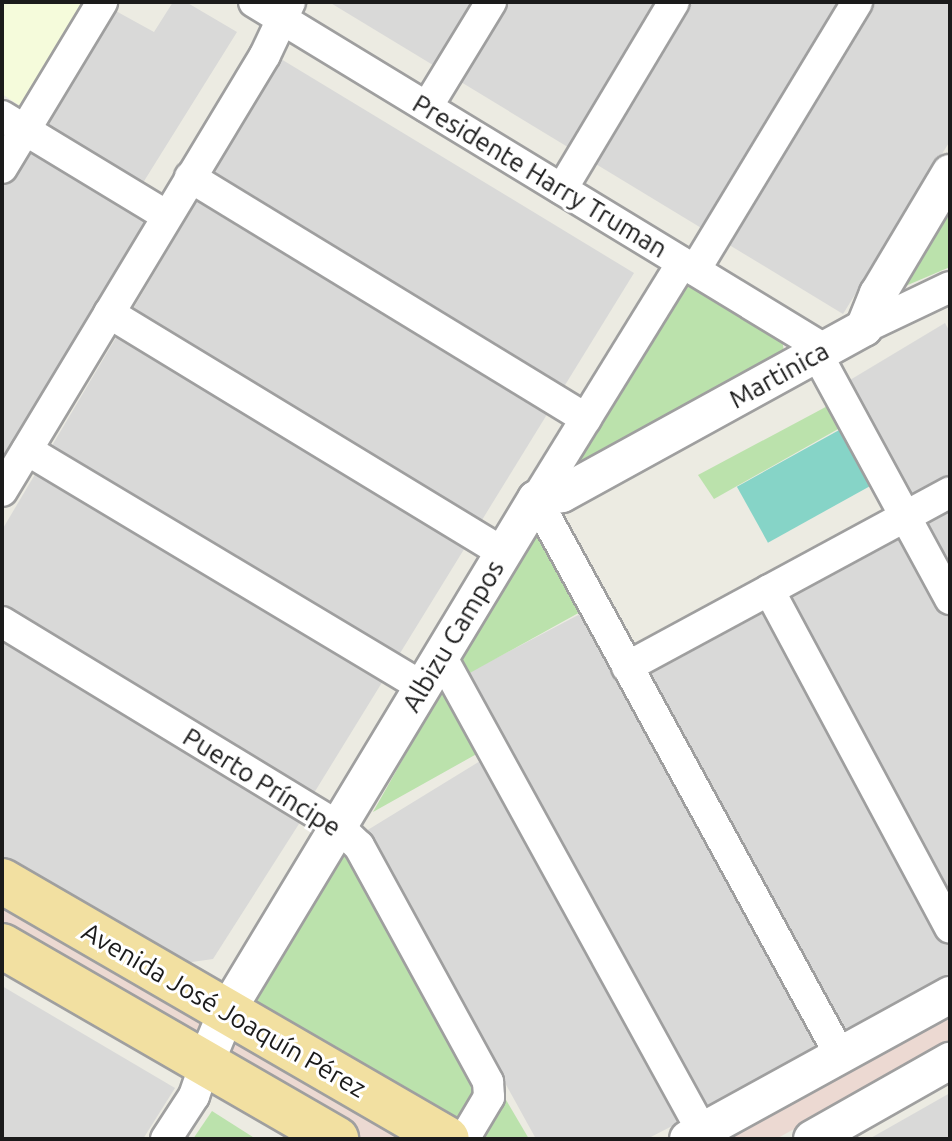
<!DOCTYPE html>
<meta charset="utf-8">
<style>
body{margin:0}
#map{position:relative;width:952px;height:1141px;overflow:hidden;background:#ecebe2;font-family:Ubuntu,sans-serif}
div>[style]{position:absolute}
[style*='--x']{left:calc(var(--x)*1px);top:calc(var(--y)*1px);width:calc(var(--w)*1px);rotate:calc(var(--a)*1deg)}
.residential>*{inset:0;background:#d9d9d8}
.commercial>*{inset:0;background:#ecd9d2}
.education>*{inset:0;background:#f5fbdb}
.grass>*{inset:0;background:#bbe2ac}
.pitch>*{inset:0;background:#86d4c7;transform-origin:0 0}
.roads{filter:drop-shadow(2px 0 #9f9f9f) drop-shadow(-2px 0 #9f9f9f) drop-shadow(0 2px #9f9f9f) drop-shadow(0 -2px #9f9f9f)}
.minor>*{height:30px;margin:-15px;padding:0 15px;transform-origin:15px;border-radius:15px;background:#fff}
.tertiary>*{height:36px;margin:-18px;padding:0 18px;transform-origin:18px;border-radius:18px;background:#fff}
.primary>*{height:44px;margin:-22px;padding:0 22px;transform-origin:22px;border-radius:22px;background:#f2e0a1}
span{translate:-50% -50%;white-space:nowrap;text-align:center;line-height:1.15;-webkit-text-stroke:6px #fff;paint-order:stroke}
.street-label{font-size:26px;color:#1b1b1b}
.frame{position:absolute;inset:0;border:4px solid #1b1b1b;pointer-events:none}
</style>
<div id="map">
<div class="residential">
<div style="clip-path:polygon(173px 2px,186px 2px,237px 32px,141px 186px,46px 126px,114px 10px,154px 32px)"></div>
<div style="clip-path:polygon(329px 2px,950px 2px,950px 141px,843px 314px)"></div>
<div style="clip-path:polygon(281px 59px,634px 273px,314px 793px,2px 604px,2px 530px)"></div>
<div style="clip-path:polygon(2px 127px,148px 216px,2px 459px)"></div>
<div style="clip-path:polygon(945px 323px,950px 332px,950px 482px,911px 503px,845px 383px)"></div>
<div style="clip-path:polygon(950px 510px,950px 982px,647px 1139px,536px 1139px,366px 831px,503px 747px,464px 675px,582px 613px,628px 685px)"></div>
<div style="clip-path:polygon(2px 634px,304px 816px,213px 959px,178px 964px,2px 859px)"></div>
<div style="clip-path:polygon(2px 986px,175px 1088px,143px 1139px,2px 1139px)"></div>
<div style="clip-path:polygon(950px 1093px,950px 1139px,869px 1139px)"></div>
</div>
<div class="commercial">
<div style="clip-path:polygon(2px 867px,473px 1139px,362px 1139px,128px 1007px,2px 933px)"></div>
<div style="clip-path:polygon(950px 983px,950px 1043px,776px 1139px,663px 1139px)"></div>
</div>
<div class="education">
<div style="clip-path:polygon(2px 2px,88px 2px,25px 109px,2px 94px)"></div>
</div>
<div class="grass">
<div style="clip-path:polygon(942px 216px,950px 219px,950px 267px,903px 287px)"></div>
<div style="clip-path:polygon(689px 281px,782px 339px,784px 352px,779px 361px,575px 466px)"></div>
<div style="clip-path:polygon(835px 402px,847px 424px,714px 499px,698px 475px)"></div>
<div style="clip-path:polygon(536px 532px,582px 611px,468px 674px,456px 658px)"></div>
<div style="clip-path:polygon(443px 686px,482px 751px,373px 812px,416px 736px)"></div>
<div style="clip-path:polygon(340px 848px,481px 1088px,459px 1124px,249px 1007px)"></div>
<div style="clip-path:polygon(502px 1093px,529px 1139px,475px 1139px)"></div>
<div style="clip-path:polygon(212px 1111px,256px 1139px,193px 1139px)"></div>
</div>
<div class="pitch">
<div style="left:841px;top:429px;width:64px;height:119px;rotate:61deg"></div>
</div>
<div class="roads">
<div class="minor">
<div style="--x:254;--y:2;--w:670;--a:31.32"></div>
<div style="--x:427;--y:107;--w:123;--a:-58.6"></div>
<div style="--x:2;--y:116;--w:193;--a:31.2"></div>
<div style="--x:2;--y:168;--w:194;--a:-58.9"></div>
<div style="--x:190;--y:177;--w:464;--a:31.4"></div>
<div style="--x:562;--y:189;--w:218;--a:-59.1"></div>
<div style="--x:682;--y:263;--w:278;--a:121.7"></div>
<div style="--x:536;--y:499;--w:634;--a:61.33"></div>
<div style="--x:695;--y:270;--w:313;--a:-58.8"></div>
<div style="--x:109;--y:313;--w:462;--a:31.3"></div>
<div style="--x:864;--y:328;--w:95;--a:-25.5"></div>
<div style="--x:817;--y:354;--w:279;--a:61.5"></div>
<div style="--x:27;--y:450;--w:462;--a:30.9"></div>
<div style="--x:2;--y:491;--w:509;--a:-58.9"></div>
<div style="--x:265;--y:55;--w:59;--a:-64.7"></div>
<div style="--x:769;--y:590;--w:383;--a:61.8"></div>
<div style="--x:2;--y:622;--w:393;--a:31.3"></div>
<div style="--x:338;--y:826;--w:29;--a:44"></div>
<div style="--x:359;--y:846;--w:269;--a:61.3"></div>
<div style="--x:488;--y:1082;--w:15;--a:86"></div>
<div style="--x:489;--y:1097;--w:49;--a:120.8"></div>
<div style="--x:441;--y:656;--w:542;--a:61.21"></div>
<div style="--x:627;--y:667;--w:367;--a:-28.4"></div>
<div style="--x:166;--y:1139;--w:51;--a:-56.9"></div>
<div style="--x:194;--y:1096;--w:34;--a:-71"></div>
</div>
<div class="tertiary">
<div style="--x:205;--y:1064;--w:57;--a:-67.5"></div>
<div style="--x:227;--y:1011;--w:598;--a:-58.89"></div>
<div style="--x:536;--y:499;--w:26;--a:-11"></div>
<div style="--x:562;--y:494;--w:345;--a:-28.8"></div>
<div style="--x:864;--y:328;--w:37;--a:-68"></div>
<div style="--x:878;--y:294;--w:141;--a:-59.2"></div>
<div style="--x:688;--y:1139;--w:299;--a:-28.8"></div>
<div style="--x:812;--y:1139;--w:159;--a:-29.5"></div>
</div>
<div class="primary">
<div style="--x:2;--y:881;--w:514;--a:30.1"></div>
<div style="--x:2;--y:946;--w:386;--a:30"></div>
</div>
</div>
<div class="street-label">
<span style="left:540px;top:176px;rotate:31deg">Presidente Harry Truman</span>
<span style="left:779px;top:375px;rotate:-29deg">Martinica</span>
<span style="left:453px;top:636px;rotate:-59deg">Albizu Campos</span>
<span style="left:262px;top:782px;rotate:32deg">Puerto Príncipe</span>
<span style="left:224px;top:1010px;rotate:30deg">Avenida José Joaquín Pérez</span>
</div>
<div class="frame"></div>
</div>
